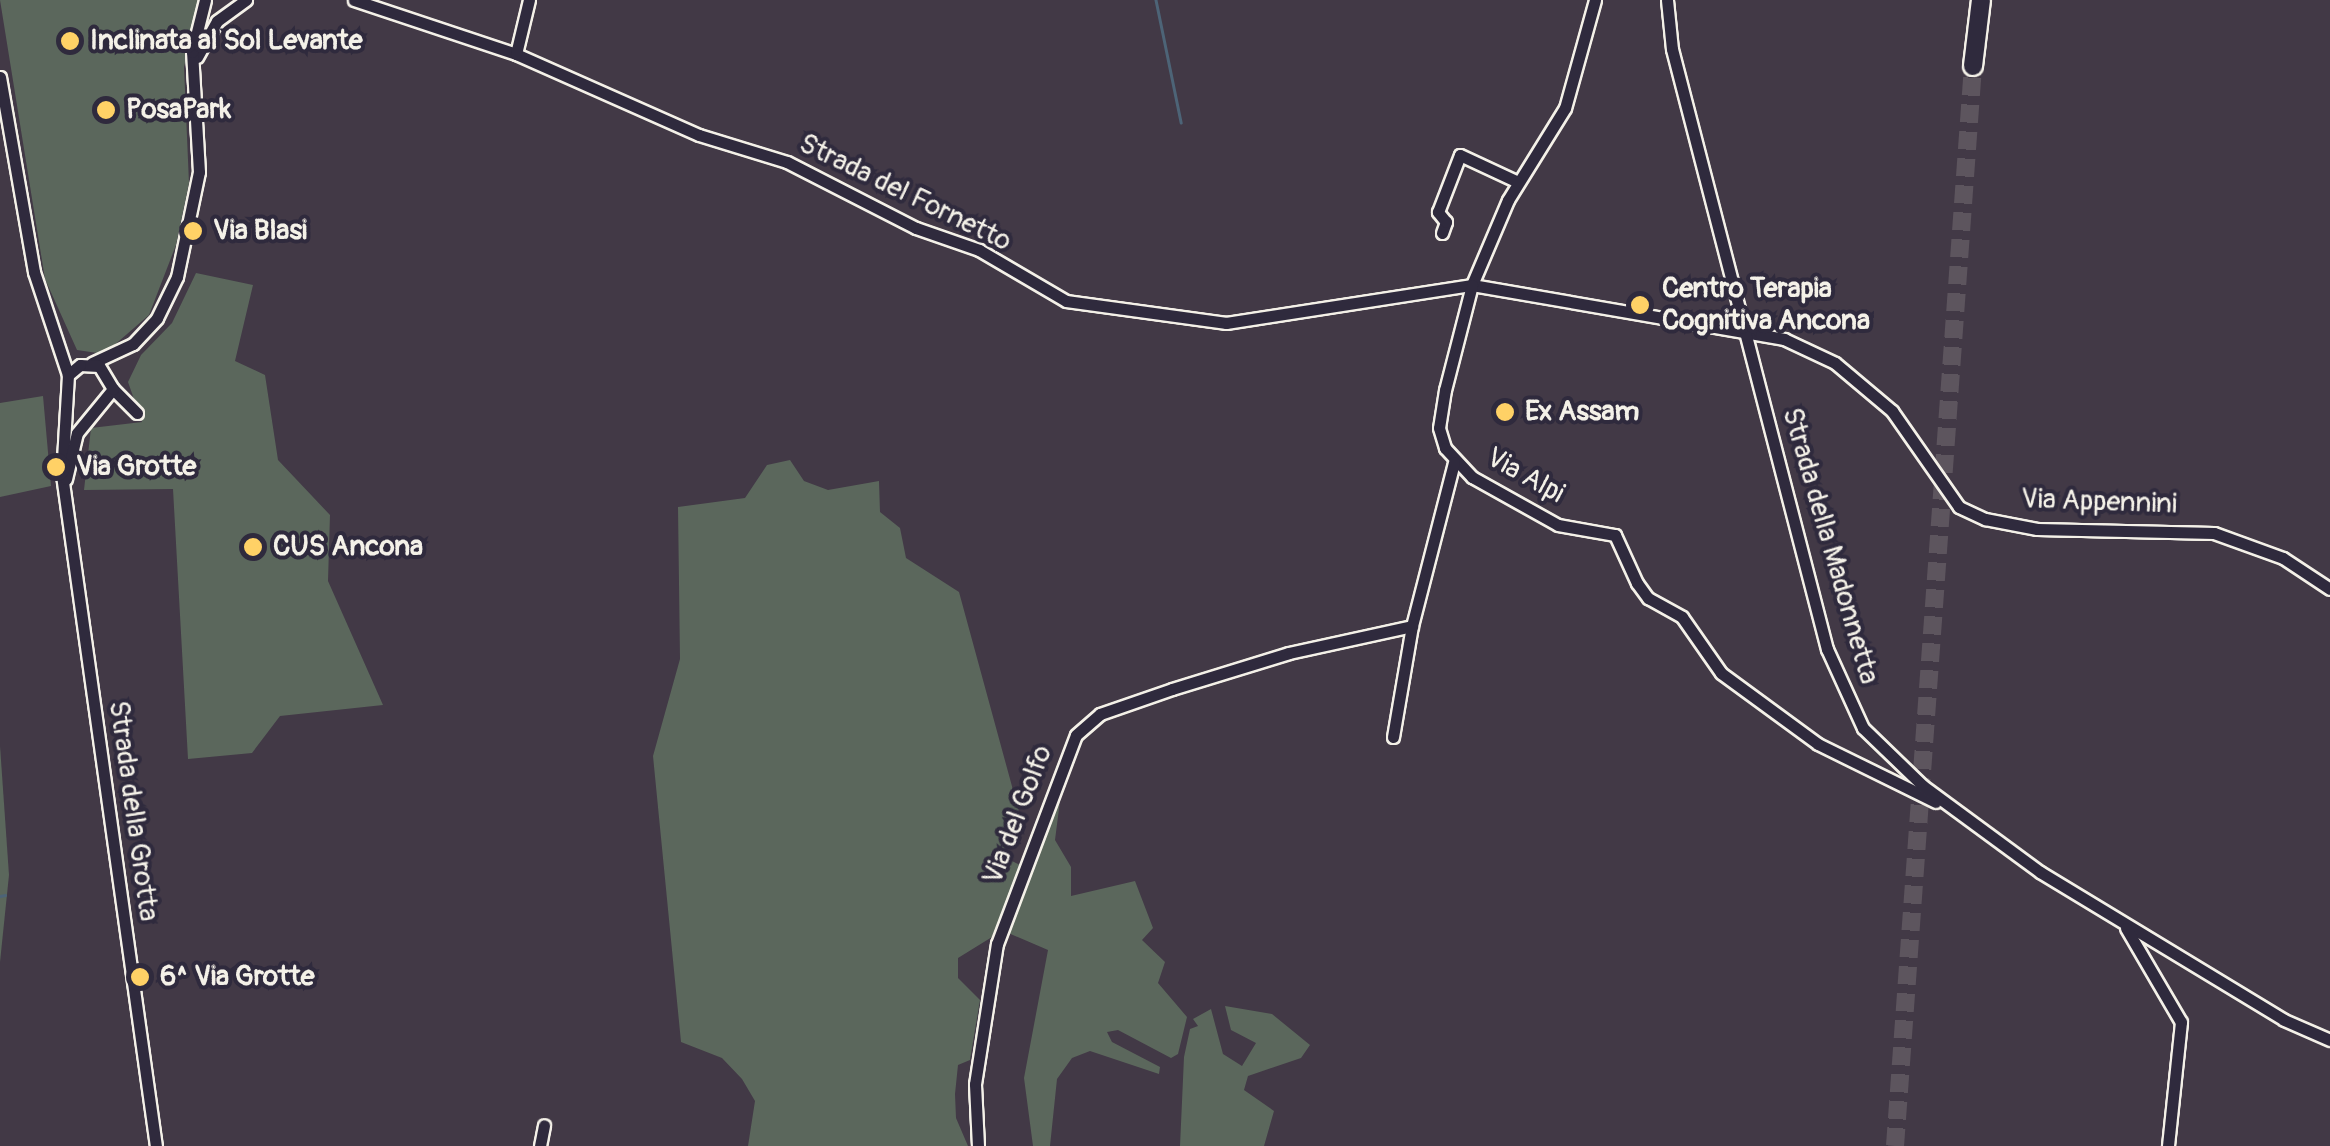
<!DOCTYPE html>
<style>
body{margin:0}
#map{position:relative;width:2330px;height:1146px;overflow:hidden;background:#423946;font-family:Pangolin,sans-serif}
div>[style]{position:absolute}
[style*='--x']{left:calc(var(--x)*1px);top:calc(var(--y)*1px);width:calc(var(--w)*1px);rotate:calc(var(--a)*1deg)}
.green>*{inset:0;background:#5b675c}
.stream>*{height:2.5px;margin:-1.25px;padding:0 1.25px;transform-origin:1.25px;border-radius:1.25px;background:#4d6477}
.highway-tunnel>*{height:18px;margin-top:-9px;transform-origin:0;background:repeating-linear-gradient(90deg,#5d555e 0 18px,transparent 0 27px)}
.roads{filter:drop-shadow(2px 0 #f4f1e8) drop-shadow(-2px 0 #f4f1e8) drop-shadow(0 2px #f4f1e8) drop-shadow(0 -2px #f4f1e8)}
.minor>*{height:11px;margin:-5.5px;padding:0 5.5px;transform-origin:5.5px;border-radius:5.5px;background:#2f2a3d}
.highway>*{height:18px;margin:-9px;padding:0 9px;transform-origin:9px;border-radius:9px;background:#2f2a3d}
.dots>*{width:28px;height:28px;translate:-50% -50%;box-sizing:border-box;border:5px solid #2f2a3d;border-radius:50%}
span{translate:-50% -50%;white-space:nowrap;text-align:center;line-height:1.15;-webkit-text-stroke:8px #2f2a3d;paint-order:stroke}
.poi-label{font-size:28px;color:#f4f1e8;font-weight:700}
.left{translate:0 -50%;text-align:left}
.street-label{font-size:28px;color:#f4f1e8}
</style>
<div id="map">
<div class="green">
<div style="clip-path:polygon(0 0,200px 0,184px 67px,189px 183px,176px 245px,149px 315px,104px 354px,77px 350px,45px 279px)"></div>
<div style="clip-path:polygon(196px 273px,253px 285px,235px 361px,265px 375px,278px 460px,330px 515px,328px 581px,383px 705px,280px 716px,252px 753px,188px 759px,173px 489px,84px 490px,91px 428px,142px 422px,128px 382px,141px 355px,172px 323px)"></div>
<div style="clip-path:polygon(43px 396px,51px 486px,0 497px,0 403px)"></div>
<div style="clip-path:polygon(790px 460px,804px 481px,828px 490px,879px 481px,880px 512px,900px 528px,906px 558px,959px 592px,1022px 823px,1004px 846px,1008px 859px,1020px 865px,992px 937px,958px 958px,958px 978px,980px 1000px,970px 1060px,958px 1065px,955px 1094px,956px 1118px,968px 1146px,748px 1146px,755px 1101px,742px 1079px,722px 1058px,681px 1042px,653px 756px,680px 659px,678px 507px,745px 498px,767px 465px)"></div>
<div style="clip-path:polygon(0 746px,9px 875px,0 962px)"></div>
<div style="clip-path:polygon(1061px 793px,1055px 840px,1071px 867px,1071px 896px,1135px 881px,1153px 928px,1142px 940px,1165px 962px,1158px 983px,1187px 1017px,1178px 1054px,1171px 1058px,1118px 1030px,1107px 1032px,1112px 1042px,1160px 1067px,1159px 1074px,1090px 1051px,1072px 1058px,1057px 1079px,1050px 1146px,1033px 1146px,1024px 1078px,1048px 950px,1006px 932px)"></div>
<div style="clip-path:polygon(1225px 1006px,1272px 1014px,1310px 1045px,1301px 1058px,1248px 1076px,1244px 1090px,1274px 1111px,1264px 1146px,1180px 1146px,1184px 1057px,1190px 1029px,1198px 1026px,1193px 1019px,1211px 1009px,1223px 1054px,1242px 1066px,1256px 1043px,1231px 1030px)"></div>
</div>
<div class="stream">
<div style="--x:1156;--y:0;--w:125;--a:78.4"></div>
<div style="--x:0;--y:896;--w:5;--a:-11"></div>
</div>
<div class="highway-tunnel">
<div style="--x:1895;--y:1146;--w:1083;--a:-85.87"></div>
</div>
<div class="roads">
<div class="minor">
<div style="--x:354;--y:0;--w:171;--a:18.4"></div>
<div style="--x:516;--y:54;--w:200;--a:23.9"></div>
<div style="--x:699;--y:135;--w:92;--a:17.1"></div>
<div style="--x:787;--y:162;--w:145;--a:27.1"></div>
<div style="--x:916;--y:228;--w:67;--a:19.2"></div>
<div style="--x:979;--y:250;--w:101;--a:30.4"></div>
<div style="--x:1066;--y:301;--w:162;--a:7.8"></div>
<div style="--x:1226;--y:323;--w:249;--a:-8.8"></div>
<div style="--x:1472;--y:285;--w:317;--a:9.8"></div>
<div style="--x:1784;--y:339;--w:56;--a:25.2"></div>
<div style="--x:1835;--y:363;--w:75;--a:40.1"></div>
<div style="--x:1892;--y:411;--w:117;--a:55.1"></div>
<div style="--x:1959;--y:507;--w:29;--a:25"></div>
<div style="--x:1985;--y:519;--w:53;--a:10.9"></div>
<div style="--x:2037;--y:529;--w:177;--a:1.3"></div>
<div style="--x:2214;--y:533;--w:73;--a:19.9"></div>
<div style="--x:2283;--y:558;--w:56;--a:33.4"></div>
<div style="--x:1595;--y:0;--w:112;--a:105.5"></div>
<div style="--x:1565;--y:108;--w:108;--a:121.8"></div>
<div style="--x:1508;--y:200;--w:92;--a:113"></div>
<div style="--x:1472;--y:285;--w:108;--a:104.4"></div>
<div style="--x:1445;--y:390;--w:38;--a:99"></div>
<div style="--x:1439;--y:428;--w:21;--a:73"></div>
<div style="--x:1445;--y:448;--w:40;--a:47"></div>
<div style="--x:1472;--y:477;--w:98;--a:29.2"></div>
<div style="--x:1558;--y:525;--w:58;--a:10"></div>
<div style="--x:1615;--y:535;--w:53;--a:65.4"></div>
<div style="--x:1637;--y:583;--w:19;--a:54"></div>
<div style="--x:1648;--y:598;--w:39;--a:29"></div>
<div style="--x:1682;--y:617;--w:68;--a:55.1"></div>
<div style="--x:1721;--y:673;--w:120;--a:36.2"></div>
<div style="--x:1818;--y:744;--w:131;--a:26.2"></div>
<div style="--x:1667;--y:0;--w:49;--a:84.2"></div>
<div style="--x:1672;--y:49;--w:620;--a:75.52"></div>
<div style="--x:1827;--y:649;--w:87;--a:65.5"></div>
<div style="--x:1863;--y:728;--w:83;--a:44"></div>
<div style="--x:1923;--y:786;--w:145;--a:36.3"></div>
<div style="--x:2040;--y:872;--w:285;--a:31.2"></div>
<div style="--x:2284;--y:1020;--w:50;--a:23.5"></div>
<div style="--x:516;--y:54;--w:56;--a:-76.5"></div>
<div style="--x:197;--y:57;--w:41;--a:-60.9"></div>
<div style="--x:217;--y:21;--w:36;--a:-36"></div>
<div style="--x:0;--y:77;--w:198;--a:80.1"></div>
<div style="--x:34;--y:272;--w:108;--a:71.7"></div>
<div style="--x:68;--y:375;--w:100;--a:93.4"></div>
<div style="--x:62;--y:475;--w:678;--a:82.03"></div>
<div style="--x:1442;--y:233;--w:12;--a:-70"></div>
<div style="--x:1446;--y:222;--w:13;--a:-129"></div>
<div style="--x:1438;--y:212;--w:61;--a:-68.9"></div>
<div style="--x:1460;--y:155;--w:64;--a:25"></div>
<div style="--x:92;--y:363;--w:45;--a:-24.9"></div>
<div style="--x:133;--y:344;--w:35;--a:-47"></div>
<div style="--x:157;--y:318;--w:46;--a:-64"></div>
<div style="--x:177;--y:277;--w:107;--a:-78.2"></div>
<div style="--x:199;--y:172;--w:120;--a:-93.3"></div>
<div style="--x:192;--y:52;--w:54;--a:-76"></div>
<div style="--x:113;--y:389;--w:34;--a:45"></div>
<div style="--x:66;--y:479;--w:47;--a:-76.6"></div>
<div style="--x:77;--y:433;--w:57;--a:-50.7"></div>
<div style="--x:113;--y:389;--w:27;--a:-121"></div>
<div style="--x:99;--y:366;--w:19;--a:-177"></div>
<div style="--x:80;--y:365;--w:16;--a:140"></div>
<div style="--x:1393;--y:737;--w:113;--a:-80.3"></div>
<div style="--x:1412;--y:626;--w:169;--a:-75.6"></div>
<div style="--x:2126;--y:928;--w:109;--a:59.7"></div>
<div style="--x:2181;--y:1022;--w:125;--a:96"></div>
<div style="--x:540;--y:1146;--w:21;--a:-79"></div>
<div style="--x:978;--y:1146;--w:62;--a:-92.8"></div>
<div style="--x:975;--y:1084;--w:142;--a:-81.1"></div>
<div style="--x:997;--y:944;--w:223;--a:-69.3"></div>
<div style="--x:1076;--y:735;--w:32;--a:-41"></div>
<div style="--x:1100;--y:714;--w:76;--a:-19.1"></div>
<div style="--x:1172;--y:689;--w:122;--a:-17.1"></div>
<div style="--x:1289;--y:653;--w:126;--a:-12.4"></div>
</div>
<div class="highway">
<div style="--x:1973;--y:66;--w:66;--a:-83.1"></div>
</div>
</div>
<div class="dots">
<div style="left:70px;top:41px;background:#ffd166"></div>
<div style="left:106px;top:110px;background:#ffd166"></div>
<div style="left:193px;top:231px;background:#ffd166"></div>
<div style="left:1640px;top:305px;background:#ffd166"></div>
<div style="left:1505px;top:412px;background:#ffd166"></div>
<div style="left:56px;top:467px;background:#ffd166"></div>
<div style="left:253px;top:547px;background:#ffd166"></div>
<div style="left:140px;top:977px;background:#ffd166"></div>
</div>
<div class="poi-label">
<span class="left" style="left:90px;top:41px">Inclinata al Sol Levante</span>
<span class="left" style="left:126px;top:110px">PosaPark</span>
<span class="left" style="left:213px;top:231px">Via Blasi</span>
<span class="left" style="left:1662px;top:305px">Centro Terapia<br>Cognitiva Ancona</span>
<span class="left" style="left:1525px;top:412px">Ex Assam</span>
<span class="left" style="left:76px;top:467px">Via Grotte</span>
<span class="left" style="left:273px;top:547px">CUS Ancona</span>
<span class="left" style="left:160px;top:977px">6^ Via Grotte</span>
</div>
<div class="street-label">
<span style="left:905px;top:193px;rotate:26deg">Strada del Fornetto</span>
<span style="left:1525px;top:476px;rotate:29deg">Via Alpi</span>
<span style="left:2099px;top:502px;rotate:2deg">Via Appennini</span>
<span style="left:1830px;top:546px;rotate:74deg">Strada della Madonnetta</span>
<span style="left:133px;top:811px;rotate:82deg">Strada della Grotta</span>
<span style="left:1018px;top:815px;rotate:-69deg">Via del Golfo</span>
</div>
</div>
